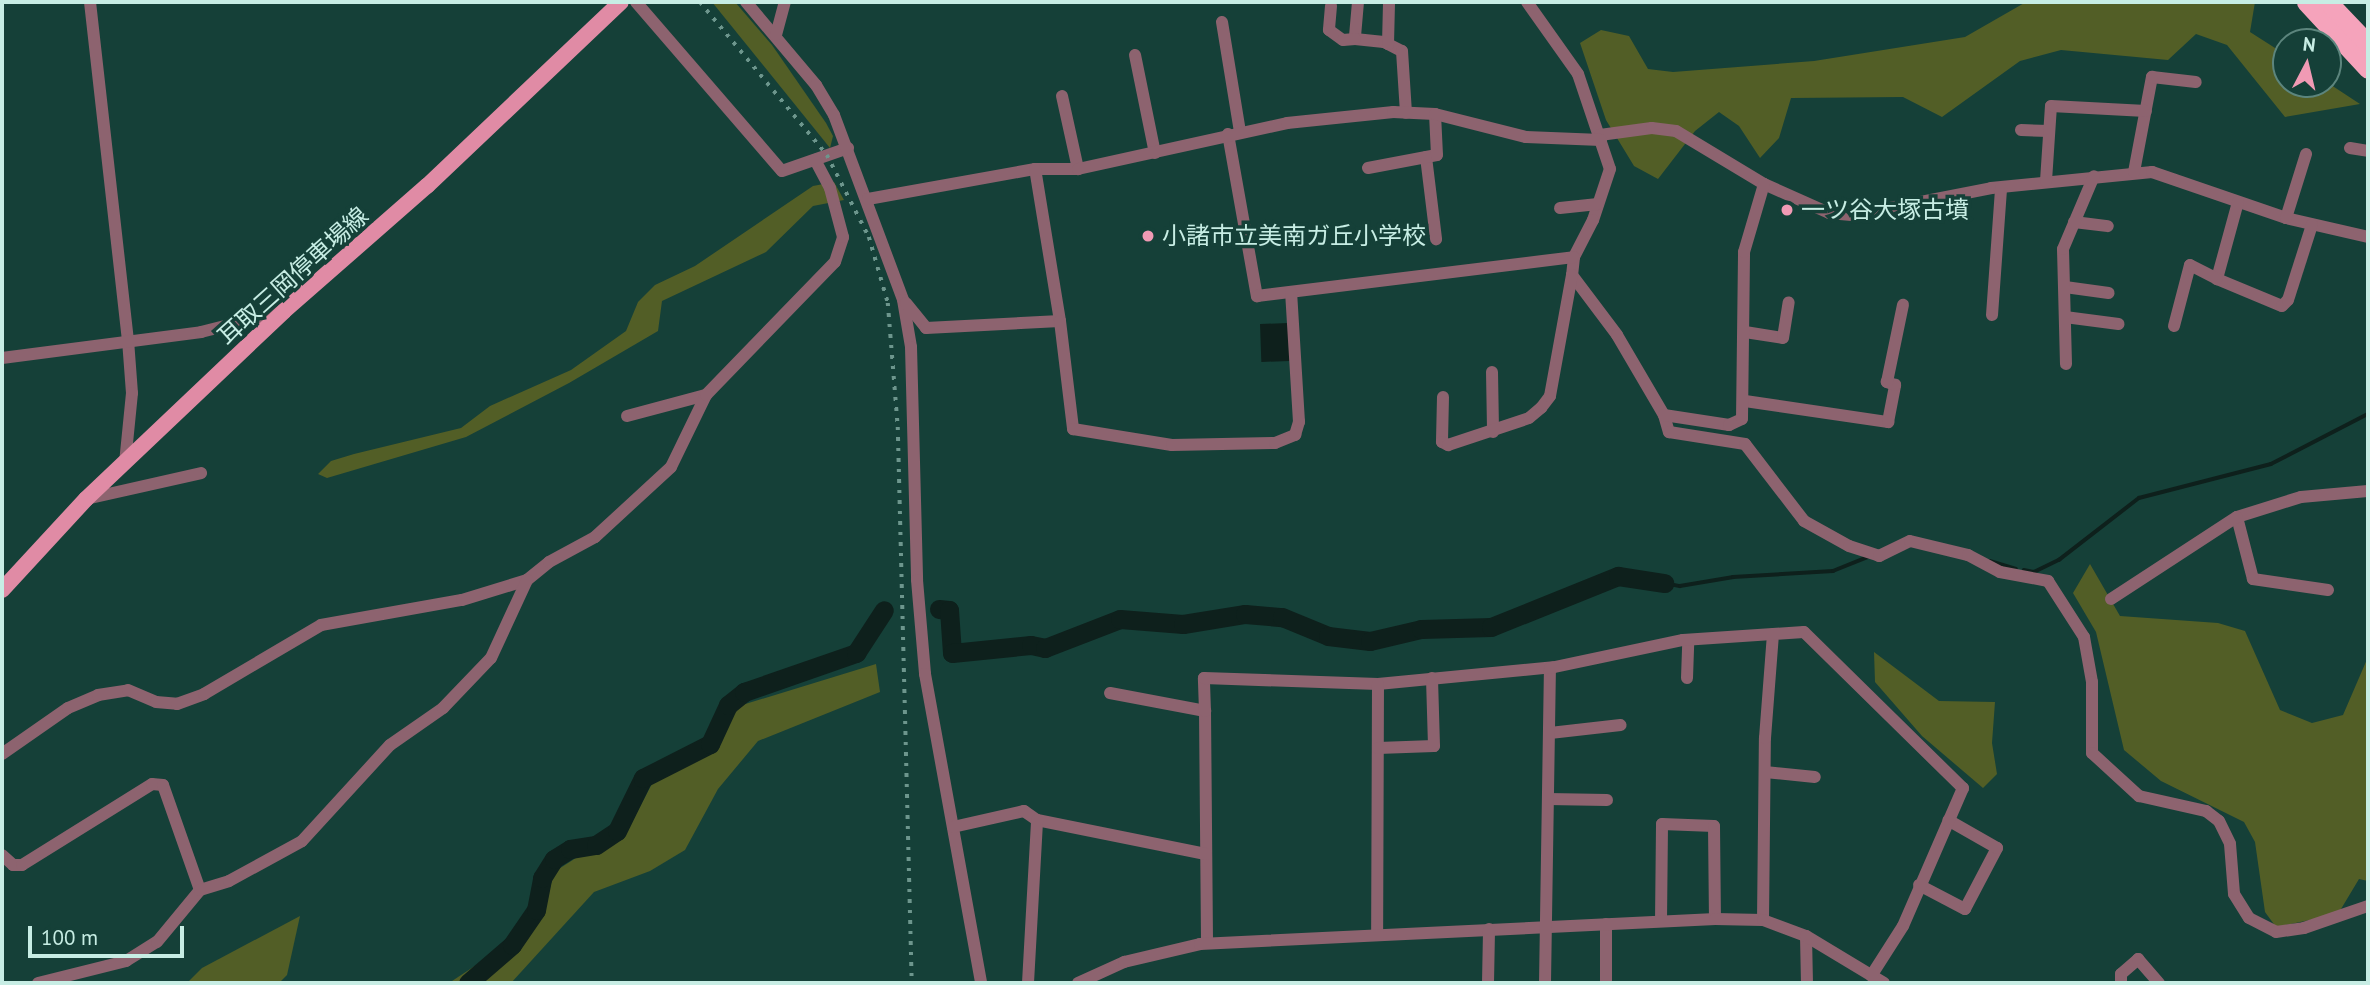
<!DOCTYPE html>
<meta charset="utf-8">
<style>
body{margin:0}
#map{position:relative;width:2370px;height:985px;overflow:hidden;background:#154038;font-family:"PT Sans","Noto Sans JP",sans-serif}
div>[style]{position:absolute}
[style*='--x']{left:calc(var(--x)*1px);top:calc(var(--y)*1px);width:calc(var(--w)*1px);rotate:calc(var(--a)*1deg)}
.green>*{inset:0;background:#525e26}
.water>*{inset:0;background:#0e201c;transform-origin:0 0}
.stream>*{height:3.5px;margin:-1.75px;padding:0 1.75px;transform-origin:1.75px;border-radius:1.75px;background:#0e201c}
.river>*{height:19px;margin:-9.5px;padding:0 9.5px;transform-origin:9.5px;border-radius:9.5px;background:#0e201c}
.minor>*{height:12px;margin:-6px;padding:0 6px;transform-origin:6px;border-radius:6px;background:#8d636f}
.major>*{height:16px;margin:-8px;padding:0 8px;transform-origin:8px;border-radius:8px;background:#e08ba5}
.highway>*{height:19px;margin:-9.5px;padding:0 9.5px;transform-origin:9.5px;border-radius:9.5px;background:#f5a3bb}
.rail>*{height:3.5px;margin-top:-1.75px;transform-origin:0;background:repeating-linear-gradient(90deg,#6d968d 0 3.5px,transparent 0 10.5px)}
.dots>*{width:19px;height:19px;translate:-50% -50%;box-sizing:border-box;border:4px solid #154038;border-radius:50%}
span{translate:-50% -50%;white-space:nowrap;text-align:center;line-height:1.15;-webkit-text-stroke:7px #154038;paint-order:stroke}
.poi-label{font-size:24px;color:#c7ede4}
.left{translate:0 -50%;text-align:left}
.street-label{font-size:24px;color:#c7ede4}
.frame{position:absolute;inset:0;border:4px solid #c7ede4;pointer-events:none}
.north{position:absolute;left:2272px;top:28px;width:70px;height:70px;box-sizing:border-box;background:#154038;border:2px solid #5c857d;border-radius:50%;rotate:7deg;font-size:19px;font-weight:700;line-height:28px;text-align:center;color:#c7ede4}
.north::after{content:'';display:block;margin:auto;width:24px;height:32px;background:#f09ab4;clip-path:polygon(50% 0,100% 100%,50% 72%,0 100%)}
.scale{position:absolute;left:28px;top:926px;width:156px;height:32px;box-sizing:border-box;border:4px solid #c7ede4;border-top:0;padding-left:9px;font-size:21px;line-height:24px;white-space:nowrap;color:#c7ede4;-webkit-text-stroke:5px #154038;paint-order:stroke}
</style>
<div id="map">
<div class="green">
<div style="clip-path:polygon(712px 2px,735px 2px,772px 45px,826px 123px,833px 136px,830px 148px)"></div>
<div style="clip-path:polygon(2026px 2px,2255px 2px,2250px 32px,2286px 55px,2286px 84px,2328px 83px,2360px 104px,2285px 117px,2227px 45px,2196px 34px,2168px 60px,2061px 50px,2020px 61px,1942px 117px,1903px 97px,1791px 98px,1779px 138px,1760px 158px,1739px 126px,1719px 112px,1695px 131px,1658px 179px,1634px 166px,1606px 120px,1580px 43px,1601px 30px,1629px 36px,1648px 69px,1673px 72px,1814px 61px,1965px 37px)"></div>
<div style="clip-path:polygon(834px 182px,844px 200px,813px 206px,766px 252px,662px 301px,658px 331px,569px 383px,466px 437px,327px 478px,318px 474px,331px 461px,354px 454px,461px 428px,490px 406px,571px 370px,626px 331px,638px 302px,655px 285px,695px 266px,813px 186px)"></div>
<div style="clip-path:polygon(2090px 564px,2120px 616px,2218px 623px,2245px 631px,2280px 710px,2312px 723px,2343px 715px,2368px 657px,2368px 881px,2359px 879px,2338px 914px,2276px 927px,2265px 912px,2255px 842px,2244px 822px,2161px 781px,2124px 750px,2096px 632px,2073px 593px)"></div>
<div style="clip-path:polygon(1874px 652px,1939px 701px,1995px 702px,1992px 743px,1997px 774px,1983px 788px,1922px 736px,1875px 682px)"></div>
<div style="clip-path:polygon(876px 664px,880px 692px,758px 741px,718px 789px,685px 850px,650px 871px,594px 892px,511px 983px,449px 983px,531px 929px,543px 916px,554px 872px,632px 822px,656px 776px,695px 751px,742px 705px)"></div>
<div style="clip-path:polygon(300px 916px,287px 975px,279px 983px,187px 983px,202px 968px)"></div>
</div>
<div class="water">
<div style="left:1288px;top:323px;width:38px;height:28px;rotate:88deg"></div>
</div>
<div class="stream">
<div style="--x:1990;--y:561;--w:27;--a:17"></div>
<div style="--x:2024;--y:570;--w:10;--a:11"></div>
<div style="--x:2034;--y:572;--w:28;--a:-26"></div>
<div style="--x:2059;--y:560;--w:101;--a:-37.8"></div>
<div style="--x:2139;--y:498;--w:136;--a:-14.4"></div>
<div style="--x:2271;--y:464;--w:109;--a:-27.3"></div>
<div style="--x:1664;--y:583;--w:16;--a:11"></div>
<div style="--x:1680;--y:586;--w:54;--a:-9.6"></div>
<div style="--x:1733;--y:577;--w:100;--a:-3.4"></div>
<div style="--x:1833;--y:571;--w:40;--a:-22"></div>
</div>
<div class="river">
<div style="--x:939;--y:609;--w:10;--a:6"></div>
<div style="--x:949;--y:610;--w:43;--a:86"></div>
<div style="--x:952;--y:653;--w:79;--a:-5.8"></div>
<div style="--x:1031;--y:645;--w:14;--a:12"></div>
<div style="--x:1045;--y:648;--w:80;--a:-21.1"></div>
<div style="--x:1120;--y:619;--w:63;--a:4.5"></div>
<div style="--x:1183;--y:624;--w:63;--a:-9.2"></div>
<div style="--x:1245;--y:614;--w:37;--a:5"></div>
<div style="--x:1282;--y:617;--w:50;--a:22.4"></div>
<div style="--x:1328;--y:636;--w:42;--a:6.8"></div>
<div style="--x:1370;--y:641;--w:52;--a:-13.2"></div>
<div style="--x:1421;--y:629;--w:70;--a:-1.6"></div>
<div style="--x:1491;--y:627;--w:137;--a:-21.9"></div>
<div style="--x:1618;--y:576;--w:47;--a:8.7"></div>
<div style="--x:468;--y:983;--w:58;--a:-40.8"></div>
<div style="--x:512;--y:945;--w:42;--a:-55.6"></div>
<div style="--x:536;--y:910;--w:33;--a:-79"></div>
<div style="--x:542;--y:878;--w:22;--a:-58"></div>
<div style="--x:554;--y:859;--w:19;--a:-32"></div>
<div style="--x:570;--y:849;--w:26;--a:-9"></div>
<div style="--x:596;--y:845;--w:25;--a:-34"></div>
<div style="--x:617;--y:831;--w:59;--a:-63.9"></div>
<div style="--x:643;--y:778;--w:75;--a:-26.9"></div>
<div style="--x:710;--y:744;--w:43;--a:-65.2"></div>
<div style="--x:728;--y:705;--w:21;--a:-39"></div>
<div style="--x:744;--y:692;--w:119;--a:-19.2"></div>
<div style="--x:856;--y:653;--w:51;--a:-56.9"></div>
</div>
<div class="minor">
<div style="--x:90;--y:2;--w:340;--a:83.6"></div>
<div style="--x:128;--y:340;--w:53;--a:85.7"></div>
<div style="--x:132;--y:393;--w:70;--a:95.7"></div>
<div style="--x:636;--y:2;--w:223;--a:49.2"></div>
<div style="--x:782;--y:171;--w:70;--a:-19.2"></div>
<div style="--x:746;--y:2;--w:109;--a:49.9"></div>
<div style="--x:816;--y:85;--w:35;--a:59"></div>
<div style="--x:834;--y:115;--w:197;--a:69.5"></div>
<div style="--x:903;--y:300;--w:48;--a:80.3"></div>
<div style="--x:911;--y:347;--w:233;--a:88.5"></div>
<div style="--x:917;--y:580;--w:94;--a:85.1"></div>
<div style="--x:925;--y:674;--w:314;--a:79.7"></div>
<div style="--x:1358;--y:2;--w:37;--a:95"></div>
<div style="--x:1355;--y:39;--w:29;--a:6"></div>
<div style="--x:1384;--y:42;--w:20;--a:27"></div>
<div style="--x:1402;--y:51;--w:62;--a:86.3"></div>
<div style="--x:1527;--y:2;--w:88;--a:54.7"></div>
<div style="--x:1578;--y:74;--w:100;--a:71.4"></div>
<div style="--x:1610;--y:169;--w:54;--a:108.4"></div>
<div style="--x:1593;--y:220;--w:42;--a:117.2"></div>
<div style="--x:1574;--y:257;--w:18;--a:96"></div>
<div style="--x:1572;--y:275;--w:75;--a:53.1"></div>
<div style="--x:1617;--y:335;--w:93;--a:59.6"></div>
<div style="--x:1664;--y:415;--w:18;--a:74"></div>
<div style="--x:1669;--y:432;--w:77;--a:9"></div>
<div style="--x:1745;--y:444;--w:97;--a:52.5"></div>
<div style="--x:1804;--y:521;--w:51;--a:29.1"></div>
<div style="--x:1849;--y:546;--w:32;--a:18"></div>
<div style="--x:1879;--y:556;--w:34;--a:-26"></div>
<div style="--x:1910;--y:541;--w:60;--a:13.6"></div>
<div style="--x:1968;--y:555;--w:36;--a:28"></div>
<div style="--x:2000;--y:572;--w:49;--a:10.6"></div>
<div style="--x:2048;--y:581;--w:67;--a:57.3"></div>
<div style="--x:2084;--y:637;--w:46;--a:79.9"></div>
<div style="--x:2092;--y:682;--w:71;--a:90"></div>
<div style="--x:2092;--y:753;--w:64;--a:42.5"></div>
<div style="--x:2139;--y:796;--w:69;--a:12.6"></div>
<div style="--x:2206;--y:811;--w:16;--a:38"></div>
<div style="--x:2219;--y:821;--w:25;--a:64"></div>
<div style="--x:2230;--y:844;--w:50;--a:85.4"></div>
<div style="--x:2234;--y:894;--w:28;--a:58"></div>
<div style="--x:2249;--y:918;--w:30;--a:27"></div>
<div style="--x:2276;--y:932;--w:28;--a:-8"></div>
<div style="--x:2304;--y:928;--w:68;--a:-19"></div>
<div style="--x:1331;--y:6;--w:24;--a:95"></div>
<div style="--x:1329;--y:30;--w:17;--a:36"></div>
<div style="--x:1343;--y:40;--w:12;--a:-5"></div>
<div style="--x:1222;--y:22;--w:111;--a:80.7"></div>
<div style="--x:776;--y:35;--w:34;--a:-75"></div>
<div style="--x:1388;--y:44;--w:42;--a:-88.6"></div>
<div style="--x:1135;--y:55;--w:100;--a:78.5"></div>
<div style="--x:1062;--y:96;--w:75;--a:77.6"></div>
<div style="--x:2021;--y:130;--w:28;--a:2"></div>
<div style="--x:1228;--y:134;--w:165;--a:79.9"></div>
<div style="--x:1257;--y:296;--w:319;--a:-7"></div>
<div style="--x:1600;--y:135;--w:52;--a:-7.7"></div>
<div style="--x:1652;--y:128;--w:24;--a:7"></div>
<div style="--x:1676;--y:131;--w:103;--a:31.1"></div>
<div style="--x:1764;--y:184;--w:71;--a:24"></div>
<div style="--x:1829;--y:213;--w:25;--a:5"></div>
<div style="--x:1854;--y:215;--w:140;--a:-11.1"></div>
<div style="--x:1991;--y:188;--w:162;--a:-5.7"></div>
<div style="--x:2152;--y:172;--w:142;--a:18.9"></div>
<div style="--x:2286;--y:218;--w:84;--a:13"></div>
<div style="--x:2350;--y:148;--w:18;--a:9"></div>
<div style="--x:1426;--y:157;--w:83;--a:83"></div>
<div style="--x:1368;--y:168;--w:70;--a:-10.7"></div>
<div style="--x:1437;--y:155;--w:41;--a:-92.8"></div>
<div style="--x:2134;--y:172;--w:97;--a:-79.3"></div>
<div style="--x:2152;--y:77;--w:44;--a:6.5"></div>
<div style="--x:2046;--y:181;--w:75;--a:-86.2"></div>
<div style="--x:2051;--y:106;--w:95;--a:3"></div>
<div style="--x:868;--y:199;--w:170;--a:-10.2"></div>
<div style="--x:1035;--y:169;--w:43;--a:0"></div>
<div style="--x:1078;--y:169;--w:214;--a:-12.4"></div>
<div style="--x:1287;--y:123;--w:107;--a:-5.9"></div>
<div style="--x:1393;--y:112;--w:42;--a:2.7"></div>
<div style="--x:1435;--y:114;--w:94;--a:14.2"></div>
<div style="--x:1526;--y:137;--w:75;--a:2.3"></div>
<div style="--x:2238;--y:202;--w:80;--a:105.3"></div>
<div style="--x:2217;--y:279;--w:70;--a:22.6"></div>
<div style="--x:2282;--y:306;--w:8;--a:-45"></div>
<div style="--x:2288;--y:300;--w:79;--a:-72.3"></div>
<div style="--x:1560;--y:208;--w:38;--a:-6"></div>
<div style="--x:2286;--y:218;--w:67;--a:-72.6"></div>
<div style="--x:2074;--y:222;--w:34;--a:7"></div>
<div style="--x:2065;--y:287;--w:44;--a:7.8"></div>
<div style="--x:906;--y:303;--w:32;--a:51"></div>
<div style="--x:926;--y:328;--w:134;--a:-3"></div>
<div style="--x:1060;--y:321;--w:154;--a:-99.3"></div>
<div style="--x:1992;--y:315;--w:127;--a:-85.9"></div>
<div style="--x:2065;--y:317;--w:54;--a:7.4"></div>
<div style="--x:1060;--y:321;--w:109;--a:83.1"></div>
<div style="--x:1073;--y:429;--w:100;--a:9.2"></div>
<div style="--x:1172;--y:445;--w:103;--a:-1.1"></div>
<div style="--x:1275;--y:443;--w:22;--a:-22"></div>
<div style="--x:1295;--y:435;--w:14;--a:-73"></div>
<div style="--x:1299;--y:422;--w:130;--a:-93.5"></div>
<div style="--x:2174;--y:326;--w:63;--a:-75.3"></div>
<div style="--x:2190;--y:265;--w:30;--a:27"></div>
<div style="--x:1745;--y:332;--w:38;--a:9"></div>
<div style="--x:1783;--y:338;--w:36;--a:-81"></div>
<div style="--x:2;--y:358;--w:201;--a:-7.4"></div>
<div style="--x:201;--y:332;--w:86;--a:-14.2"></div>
<div style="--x:2066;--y:364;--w:115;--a:-91.5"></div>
<div style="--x:2063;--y:249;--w:79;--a:-67"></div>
<div style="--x:1492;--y:372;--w:60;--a:89"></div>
<div style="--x:1443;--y:397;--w:45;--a:91.3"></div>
<div style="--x:1442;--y:442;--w:7;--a:27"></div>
<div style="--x:1448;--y:445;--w:85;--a:-18.4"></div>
<div style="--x:1529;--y:418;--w:16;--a:-40"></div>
<div style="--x:1541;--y:408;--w:15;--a:-53"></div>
<div style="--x:1550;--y:396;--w:123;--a:-79.7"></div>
<div style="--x:1745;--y:401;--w:145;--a:8.4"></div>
<div style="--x:1888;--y:422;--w:38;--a:-79"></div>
<div style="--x:1895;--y:385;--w:9;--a:-159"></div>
<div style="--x:1887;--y:382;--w:79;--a:-78.3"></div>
<div style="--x:1664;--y:415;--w:66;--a:8.7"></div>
<div style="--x:1729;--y:425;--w:14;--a:-25"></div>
<div style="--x:1742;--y:419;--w:167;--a:-89.3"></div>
<div style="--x:1744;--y:252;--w:71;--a:-73.6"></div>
<div style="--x:627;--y:416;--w:82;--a:-14.9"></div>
<div style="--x:86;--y:499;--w:118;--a:-12.7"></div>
<div style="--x:2328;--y:590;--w:76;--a:-171.7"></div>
<div style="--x:2253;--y:579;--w:64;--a:-104.5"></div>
<div style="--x:2237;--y:517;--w:67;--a:-17.4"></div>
<div style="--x:2301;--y:497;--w:67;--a:-5.1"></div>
<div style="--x:2111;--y:599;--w:150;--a:-33.1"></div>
<div style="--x:1687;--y:678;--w:38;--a:-88"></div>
<div style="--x:1378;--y:684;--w:176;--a:-5.5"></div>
<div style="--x:1110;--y:693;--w:97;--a:10.7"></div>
<div style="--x:1205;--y:711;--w:232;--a:89.5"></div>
<div style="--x:1205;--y:711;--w:33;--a:-92"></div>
<div style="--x:1204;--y:678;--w:174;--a:2"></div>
<div style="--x:1378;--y:684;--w:249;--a:90.2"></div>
<div style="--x:1550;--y:733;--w:71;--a:-6.4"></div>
<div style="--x:1378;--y:748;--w:56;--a:-2"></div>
<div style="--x:1434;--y:746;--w:68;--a:-91.7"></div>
<div style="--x:2;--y:754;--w:80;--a:-34.9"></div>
<div style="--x:68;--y:708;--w:33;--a:-23"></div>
<div style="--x:98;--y:695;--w:30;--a:-9"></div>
<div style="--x:128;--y:690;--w:30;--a:23"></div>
<div style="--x:156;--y:702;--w:21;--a:5"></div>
<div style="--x:177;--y:704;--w:29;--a:-20"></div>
<div style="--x:204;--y:694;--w:136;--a:-30.5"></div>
<div style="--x:321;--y:625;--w:143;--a:-10.1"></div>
<div style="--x:462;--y:600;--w:68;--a:-17.1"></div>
<div style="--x:527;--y:580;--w:28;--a:-39"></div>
<div style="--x:549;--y:562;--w:52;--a:-28.5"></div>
<div style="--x:595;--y:537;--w:103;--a:-42.6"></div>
<div style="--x:671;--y:467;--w:80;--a:-64.1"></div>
<div style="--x:706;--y:395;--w:185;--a:-45.9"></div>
<div style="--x:835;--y:262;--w:26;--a:-72"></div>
<div style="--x:843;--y:237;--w:51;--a:-104.9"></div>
<div style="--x:830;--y:188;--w:32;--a:-118"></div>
<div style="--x:1765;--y:772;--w:50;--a:5.7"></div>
<div style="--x:1548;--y:799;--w:59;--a:1"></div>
<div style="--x:953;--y:827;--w:73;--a:-12.7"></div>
<div style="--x:1024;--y:811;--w:16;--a:35"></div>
<div style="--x:1037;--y:820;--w:172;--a:11.4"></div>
<div style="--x:2;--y:855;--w:15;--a:42"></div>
<div style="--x:13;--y:865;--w:9;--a:0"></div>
<div style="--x:22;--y:865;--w:153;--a:-31.9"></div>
<div style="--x:152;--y:784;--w:11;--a:5"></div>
<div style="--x:163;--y:785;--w:111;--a:70.6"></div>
<div style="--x:1919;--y:885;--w:52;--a:27.6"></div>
<div style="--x:1965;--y:909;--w:69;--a:-62.3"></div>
<div style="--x:1997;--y:848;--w:56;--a:-150.3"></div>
<div style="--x:1763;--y:920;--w:182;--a:-89.4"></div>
<div style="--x:1765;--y:738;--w:104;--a:-85.6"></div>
<div style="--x:1661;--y:921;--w:97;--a:-89.4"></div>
<div style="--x:1662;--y:824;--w:52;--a:2.2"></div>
<div style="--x:1714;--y:826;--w:93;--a:89.4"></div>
<div style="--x:1606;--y:924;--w:59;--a:90"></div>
<div style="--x:1806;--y:936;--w:47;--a:88.8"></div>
<div style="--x:38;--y:983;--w:91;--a:-14"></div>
<div style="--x:126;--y:961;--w:36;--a:-32"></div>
<div style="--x:157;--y:942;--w:67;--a:-50.4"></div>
<div style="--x:200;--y:890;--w:30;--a:-17"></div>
<div style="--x:229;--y:881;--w:83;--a:-28.7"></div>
<div style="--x:302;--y:841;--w:130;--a:-47.5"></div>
<div style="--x:390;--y:745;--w:65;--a:-34.9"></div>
<div style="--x:443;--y:708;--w:69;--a:-46.2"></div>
<div style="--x:491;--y:658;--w:86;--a:-65.2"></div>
<div style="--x:1028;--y:983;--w:163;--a:-86.8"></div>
<div style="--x:1078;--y:983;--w:51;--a:-24.5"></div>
<div style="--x:1124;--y:962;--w:78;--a:-13.3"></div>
<div style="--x:1200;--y:944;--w:516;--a:-2.78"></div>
<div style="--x:1715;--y:919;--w:48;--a:1.2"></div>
<div style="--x:1763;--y:920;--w:46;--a:20.4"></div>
<div style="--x:1806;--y:936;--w:91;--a:31.1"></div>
<div style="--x:1488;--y:983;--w:54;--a:-88.9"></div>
<div style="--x:1545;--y:983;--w:315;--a:-89.1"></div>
<div style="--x:1550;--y:668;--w:136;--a:-11.9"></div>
<div style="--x:1683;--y:640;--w:121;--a:-3.8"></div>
<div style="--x:1804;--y:632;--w:223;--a:44.5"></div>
<div style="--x:1963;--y:788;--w:150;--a:113.5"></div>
<div style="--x:1903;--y:926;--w:59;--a:122.6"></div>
<div style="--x:2121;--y:983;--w:9;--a:-90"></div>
<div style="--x:2121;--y:974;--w:23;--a:-41"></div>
<div style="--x:2138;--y:959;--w:32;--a:49"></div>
</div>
<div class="major">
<div style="--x:2;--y:590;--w:124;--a:-47.3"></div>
<div style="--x:86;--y:499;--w:273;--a:-43.5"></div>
<div style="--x:284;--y:311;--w:190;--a:-41.2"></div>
<div style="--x:427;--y:186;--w:267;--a:-43.5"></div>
</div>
<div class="highway">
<div style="--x:2306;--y:2;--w:91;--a:47.2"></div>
<div style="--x:2328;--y:2;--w:58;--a:46.4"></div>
</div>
<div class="rail">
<div style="--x:700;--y:2;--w:199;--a:50.3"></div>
<div style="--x:827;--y:155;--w:92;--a:62.9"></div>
<div style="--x:869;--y:237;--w:69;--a:73.9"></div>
<div style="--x:888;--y:303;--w:124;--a:85.4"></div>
<div style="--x:898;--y:427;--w:556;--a:88.56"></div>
</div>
<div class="dots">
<div style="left:1787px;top:210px;background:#f09ab4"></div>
<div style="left:1148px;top:236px;background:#f09ab4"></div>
</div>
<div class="poi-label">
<span class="left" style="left:1801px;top:210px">一ツ谷大塚古墳</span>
<span class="left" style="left:1162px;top:236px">小諸市立美南ガ丘小学校</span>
</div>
<div class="street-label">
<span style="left:293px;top:276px;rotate:-42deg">耳取三岡停車場線</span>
</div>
<div class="frame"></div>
<div class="north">N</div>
<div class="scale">100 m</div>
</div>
